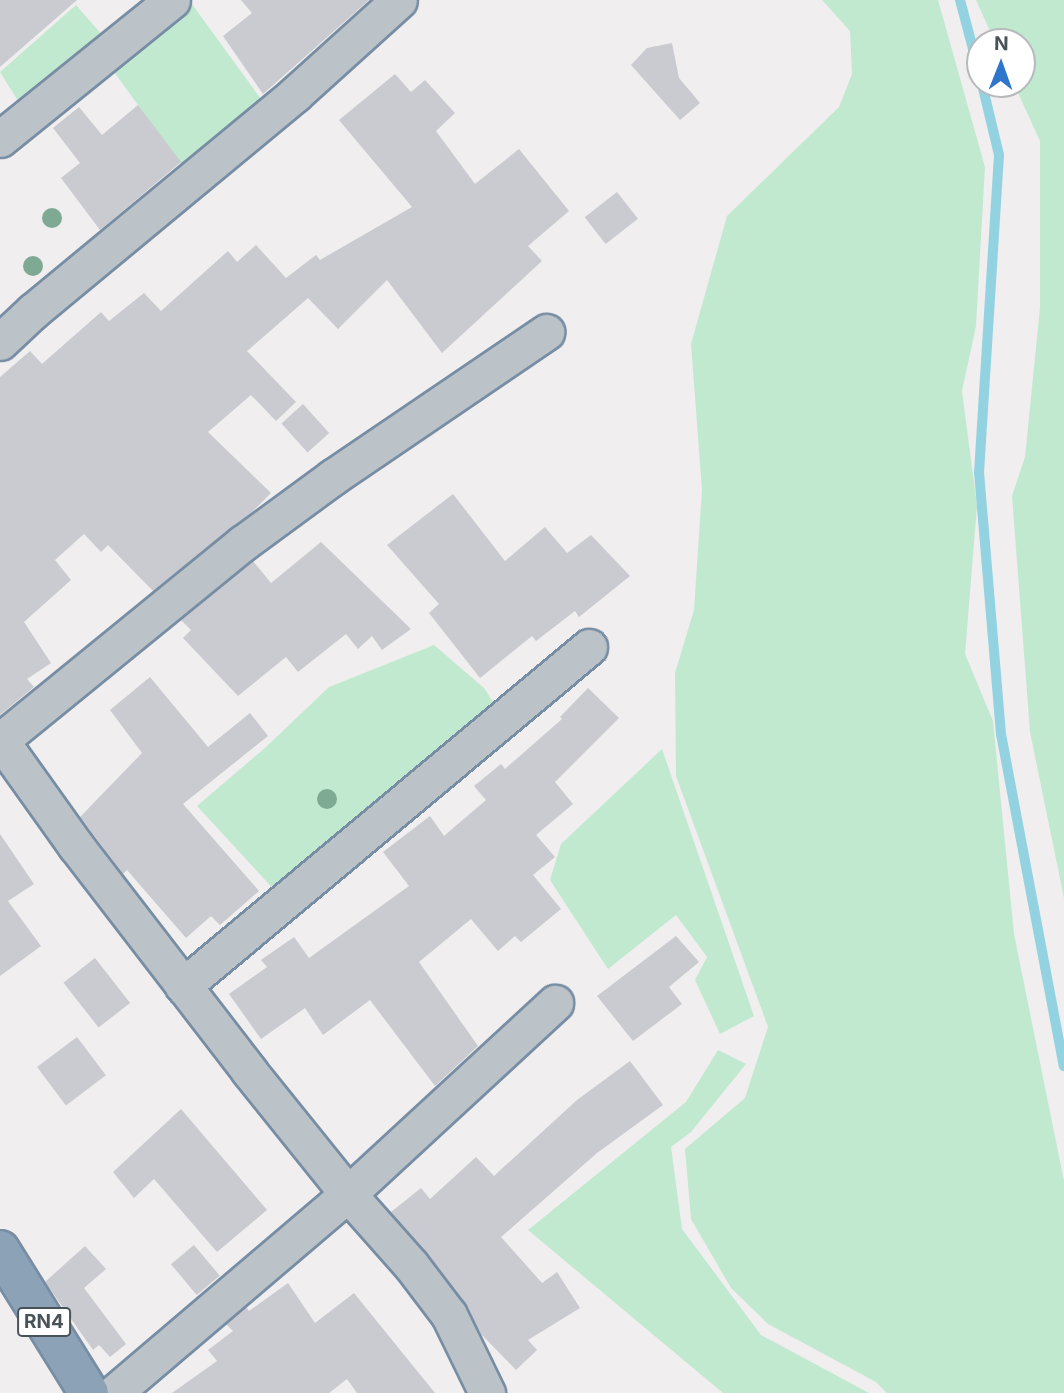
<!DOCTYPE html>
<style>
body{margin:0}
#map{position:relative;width:1064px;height:1393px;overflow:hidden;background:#f0eeee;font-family:Inter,sans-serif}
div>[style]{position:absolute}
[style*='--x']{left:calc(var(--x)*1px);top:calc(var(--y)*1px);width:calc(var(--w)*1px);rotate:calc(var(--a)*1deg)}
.green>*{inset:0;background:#c1e9d0;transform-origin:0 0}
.stream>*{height:10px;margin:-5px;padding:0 5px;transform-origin:5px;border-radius:5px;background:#93d3e1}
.building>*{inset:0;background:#c9cbd0;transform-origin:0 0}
.roads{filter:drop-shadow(2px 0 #778da3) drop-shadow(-2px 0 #778da3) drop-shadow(0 2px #778da3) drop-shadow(0 -2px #778da3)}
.street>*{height:35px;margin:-17.5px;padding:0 17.5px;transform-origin:17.5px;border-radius:17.5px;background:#bbc3c9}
.highway>*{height:38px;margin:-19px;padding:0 19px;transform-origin:19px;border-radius:19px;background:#8ba2b7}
.trees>*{width:20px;height:20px;margin:-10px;border-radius:50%;background:#7eaa93}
span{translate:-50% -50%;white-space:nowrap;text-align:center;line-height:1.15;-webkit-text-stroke:5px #fff;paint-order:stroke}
.shield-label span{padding:2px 5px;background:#fff;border:2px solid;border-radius:5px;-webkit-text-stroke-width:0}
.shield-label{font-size:19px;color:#485259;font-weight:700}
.north{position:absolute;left:966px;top:28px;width:70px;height:70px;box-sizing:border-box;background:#fff;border:2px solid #b6babd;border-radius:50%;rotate:1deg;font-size:19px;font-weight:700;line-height:28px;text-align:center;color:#485259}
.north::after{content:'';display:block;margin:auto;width:24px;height:32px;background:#2e76cb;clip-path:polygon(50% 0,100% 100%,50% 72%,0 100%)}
</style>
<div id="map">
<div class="green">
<div style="left:189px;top:0;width:134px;height:103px;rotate:54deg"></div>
<div style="clip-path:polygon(822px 0,938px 0,985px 167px,976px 326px,962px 391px,977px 506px,965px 654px,993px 721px,1014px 934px,1064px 1181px,1064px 1393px,887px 1393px,876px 1382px,768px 1324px,731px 1288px,691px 1219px,685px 1149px,745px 1098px,768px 1027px,676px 776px,675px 673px,694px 610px,702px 490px,691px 344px,727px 216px,839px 107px,852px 74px,850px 31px)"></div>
<div style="clip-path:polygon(976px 0,1064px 0,1064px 898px,1030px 732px,1012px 496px,1025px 457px,1040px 308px,1040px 141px,1014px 84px,1022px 84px,1022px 42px,995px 42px)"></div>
<div style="clip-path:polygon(76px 5px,110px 44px,25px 112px,0 72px)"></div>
<div style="clip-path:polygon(434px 645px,484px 688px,498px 710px,278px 894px,197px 806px,266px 747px,329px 687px)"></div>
<div style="clip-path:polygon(662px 749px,754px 1016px,720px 1034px,695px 980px,707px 957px,676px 915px,608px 969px,550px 880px,561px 844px)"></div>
<div style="clip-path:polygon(718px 1050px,746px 1064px,691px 1132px,671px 1147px,682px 1229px,761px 1335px,869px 1393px,723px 1393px,528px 1230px,686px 1102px)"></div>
</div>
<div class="stream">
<div style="--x:960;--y:0;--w:78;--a:75.1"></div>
<div style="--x:982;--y:84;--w:73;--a:76.5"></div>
<div style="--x:999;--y:155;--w:318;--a:93.6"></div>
<div style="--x:979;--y:472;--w:263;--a:85.2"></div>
<div style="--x:1001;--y:734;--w:338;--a:79.3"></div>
</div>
<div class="building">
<div style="clip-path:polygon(0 0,77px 0,0 67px)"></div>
<div style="clip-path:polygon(241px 0,369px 0,263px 94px,223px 36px,252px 13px)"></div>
<div style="clip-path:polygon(672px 43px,679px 78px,700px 103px,680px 120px,631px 65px,647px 48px)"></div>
<div style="clip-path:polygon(395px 74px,411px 92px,425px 80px,455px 113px,436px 131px,475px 184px,519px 149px,569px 211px,528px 246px,542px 261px,442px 353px,387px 280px,338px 329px,308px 298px,247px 351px,296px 402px,276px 421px,251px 395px,208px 432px,271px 493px,253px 511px,153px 591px,108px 545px,101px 552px,84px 534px,55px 560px,71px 580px,24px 622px,51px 663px,27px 679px,34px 687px,0 715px,0 377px,30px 351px,42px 364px,101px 312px,109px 321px,144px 293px,161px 311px,228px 251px,237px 262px,256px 245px,286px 278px,316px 255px,320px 260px,412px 207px,339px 120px)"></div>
<div style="clip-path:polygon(138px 105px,181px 162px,100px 230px,61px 178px,80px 163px,53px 128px,79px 107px,102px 135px)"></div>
<div style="left:617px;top:192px;width:34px;height:41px;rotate:52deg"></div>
<div style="left:303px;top:404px;width:39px;height:29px;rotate:48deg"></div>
<div style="clip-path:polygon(453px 494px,505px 561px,545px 527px,567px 553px,591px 535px,630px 576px,579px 617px,575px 611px,536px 641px,532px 636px,480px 678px,429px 613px,439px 604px,387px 545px)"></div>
<div style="clip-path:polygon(321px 542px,411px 629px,382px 650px,372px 636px,358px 649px,346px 634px,298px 672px,286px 657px,238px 696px,183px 638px,191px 630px,181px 620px,253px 561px,271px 583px)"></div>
<div style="clip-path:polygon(150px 677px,208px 747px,250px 713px,268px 736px,183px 804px,259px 891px,220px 925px,211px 916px,186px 938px,127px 870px,123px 874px,80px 817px,142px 753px,110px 710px)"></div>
<div style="clip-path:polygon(588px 688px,619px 718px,555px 782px,573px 804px,536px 835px,555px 857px,533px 875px,561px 909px,521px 942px,515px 936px,498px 951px,471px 919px,419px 962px,478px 1046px,435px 1086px,370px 1000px,323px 1035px,305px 1008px,261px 1039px,229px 994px,267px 967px,261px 960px,294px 937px,309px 958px,409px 886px,383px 852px,430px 816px,444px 836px,486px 800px,474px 786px,501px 764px,505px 769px,562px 719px,560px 717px)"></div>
<div style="clip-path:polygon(0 834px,34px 884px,8px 901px,41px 946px,0 976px)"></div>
<div style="clip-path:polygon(676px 936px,699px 962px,669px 987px,682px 1004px,633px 1041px,597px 996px)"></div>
<div style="left:95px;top:958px;width:57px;height:40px;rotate:52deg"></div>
<div style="left:77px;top:1037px;width:48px;height:50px;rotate:53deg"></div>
<div style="clip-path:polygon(630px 1061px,663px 1105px,597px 1153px,501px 1237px,542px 1283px,557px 1272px,580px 1308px,528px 1340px,537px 1350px,516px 1370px,481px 1334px,465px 1303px,391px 1212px,421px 1188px,430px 1199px,476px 1157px,494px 1176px,577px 1100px)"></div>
<div style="clip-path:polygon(181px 1109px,267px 1210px,217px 1252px,154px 1179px,134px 1198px,113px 1172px)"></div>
<div style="left:194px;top:1245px;width:40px;height:30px;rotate:50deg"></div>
<div style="clip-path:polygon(85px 1246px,106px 1269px,84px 1288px,126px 1344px,110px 1357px,99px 1345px,93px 1350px,45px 1282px)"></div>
<div style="clip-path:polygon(288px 1283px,315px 1323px,354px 1293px,435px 1393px,357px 1393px,347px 1379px,329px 1393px,172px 1393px,217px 1361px,208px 1350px,233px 1331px,226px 1324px,246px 1307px,249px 1311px)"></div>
</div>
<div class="roads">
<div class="street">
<div style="--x:0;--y:139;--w:221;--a:-38.9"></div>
<div style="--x:0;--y:342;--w:45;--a:-43.2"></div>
<div style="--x:33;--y:311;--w:340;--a:-39.6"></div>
<div style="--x:295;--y:94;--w:140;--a:-42.1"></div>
<div style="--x:0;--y:741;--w:313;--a:-39.2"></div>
<div style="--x:243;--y:543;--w:112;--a:-36.3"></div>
<div style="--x:333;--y:477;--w:258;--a:-34.2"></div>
<div style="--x:1;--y:741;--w:129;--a:54.5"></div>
<div style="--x:76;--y:846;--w:284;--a:52.4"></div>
<div style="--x:249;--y:1071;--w:158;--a:51.2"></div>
<div style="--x:348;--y:1194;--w:95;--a:48.4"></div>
<div style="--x:411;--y:1265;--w:63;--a:52.8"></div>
<div style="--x:449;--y:1315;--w:87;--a:64"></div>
<div style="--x:183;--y:986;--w:529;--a:-39.86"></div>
<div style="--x:114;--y:1393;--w:307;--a:-40.4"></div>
<div style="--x:348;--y:1194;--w:282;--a:-42.7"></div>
</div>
<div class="highway">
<div style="--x:0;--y:1250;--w:168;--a:58.1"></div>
</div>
</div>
<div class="trees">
<div style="left:52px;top:218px"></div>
<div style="left:33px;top:266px"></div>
<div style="left:327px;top:799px"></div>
</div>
<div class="shield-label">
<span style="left:44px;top:1322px">RN4</span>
</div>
<div class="north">N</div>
</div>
